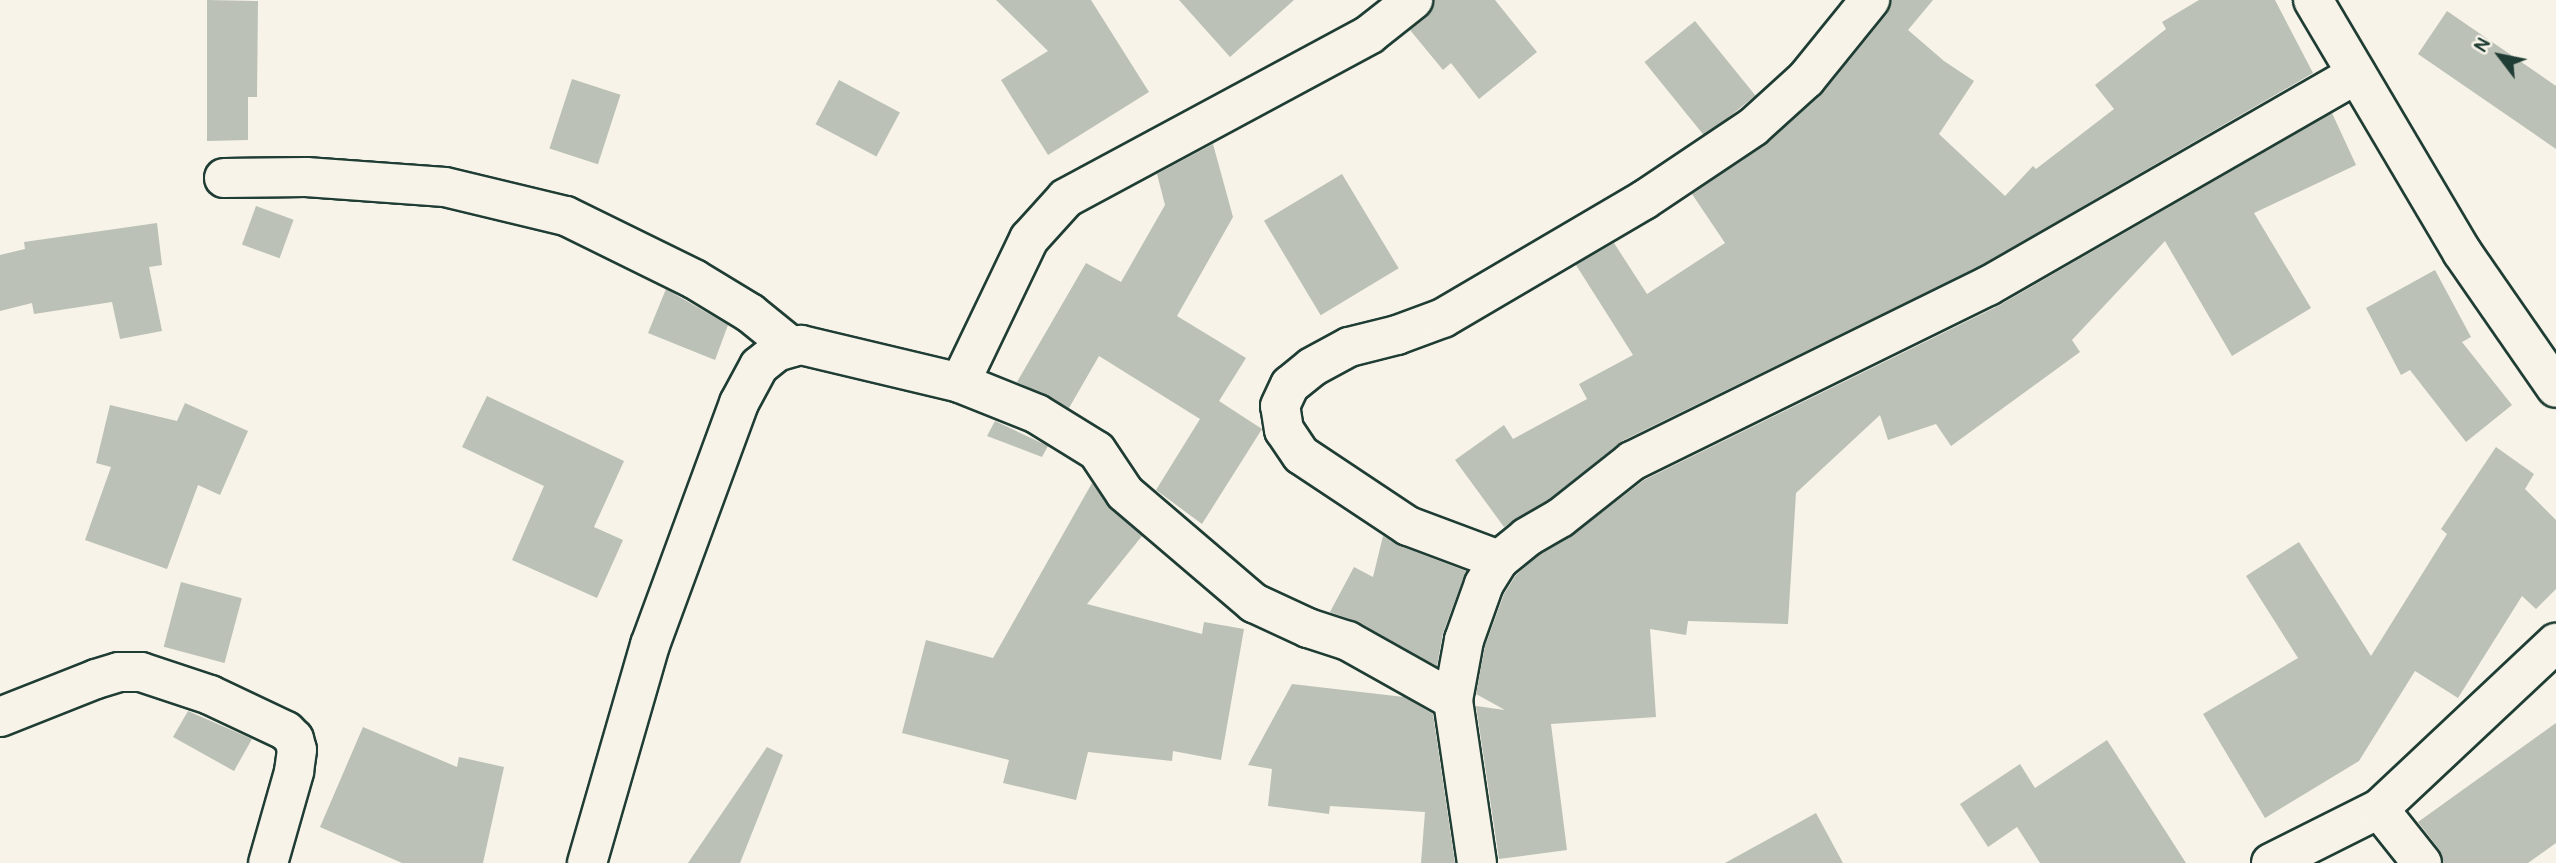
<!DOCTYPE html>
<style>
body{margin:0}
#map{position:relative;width:2556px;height:863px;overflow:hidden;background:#f7f3e8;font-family:Pangolin,sans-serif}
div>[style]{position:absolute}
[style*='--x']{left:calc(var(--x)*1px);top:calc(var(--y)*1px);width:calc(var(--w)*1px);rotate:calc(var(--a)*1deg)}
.building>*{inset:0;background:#bbc1b6;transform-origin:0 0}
.roads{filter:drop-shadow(2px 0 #1f3d34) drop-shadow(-2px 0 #1f3d34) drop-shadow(0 2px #1f3d34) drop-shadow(0 -2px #1f3d34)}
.street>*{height:38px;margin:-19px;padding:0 19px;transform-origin:19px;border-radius:19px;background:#f7f3e8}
span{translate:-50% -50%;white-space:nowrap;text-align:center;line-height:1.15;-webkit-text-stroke:5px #f7f3e8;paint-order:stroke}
.north{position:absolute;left:2465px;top:21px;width:70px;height:70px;-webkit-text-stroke:5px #f7f3e8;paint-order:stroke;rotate:302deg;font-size:19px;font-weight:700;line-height:28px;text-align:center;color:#1f3d34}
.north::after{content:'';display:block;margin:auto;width:24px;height:32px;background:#1f3d34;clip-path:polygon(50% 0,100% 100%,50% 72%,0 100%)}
</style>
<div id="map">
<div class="building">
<div style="clip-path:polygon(207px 0,258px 1px,257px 97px,248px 97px,248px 140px,207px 141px)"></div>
<div style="clip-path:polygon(996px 0,1091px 0,1149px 92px,1048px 155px,1001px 80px,1048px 51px)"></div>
<div style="clip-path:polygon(1179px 0,1294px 0,1230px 57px)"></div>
<div style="clip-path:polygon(1434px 0,1495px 0,1537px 52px,1479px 99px,1451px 63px,1443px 70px,1410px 30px,1427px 17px)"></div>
<div style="clip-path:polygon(1891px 0,1933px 0,1908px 30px,1944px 61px,1974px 81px,1939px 134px,2005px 196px,2033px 166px,2036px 169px,2114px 109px,2095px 85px,2166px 29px,2162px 22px,2199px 0,2275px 0,2313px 73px,1978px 267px,1622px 441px,1548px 500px,1504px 527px,1455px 460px,1504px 425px,1513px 439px,1587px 399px,1579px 384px,1633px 355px,1576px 265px,1614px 243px,1647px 294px,1725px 243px,1692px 194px,1765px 145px,1821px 95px,1887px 14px)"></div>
<div style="clip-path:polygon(2447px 11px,2556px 86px,2556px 149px,2418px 54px)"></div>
<div style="left:1695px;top:21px;width:96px;height:65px;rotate:51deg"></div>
<div style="left:572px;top:79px;width:51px;height:73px;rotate:18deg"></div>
<div style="left:839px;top:80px;width:69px;height:50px;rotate:28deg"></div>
<div style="clip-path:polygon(2332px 113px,2356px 165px,2254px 213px,2311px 308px,2232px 356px,2165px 241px,2072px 340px,2080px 352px,1951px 446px,1936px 424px,1888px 440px,1880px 415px,1796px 493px,1788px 624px,1688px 621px,1686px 635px,1650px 629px,1656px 717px,1551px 724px,1567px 850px,1499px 859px,1476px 706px,1505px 710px,1476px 694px,1485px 646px,1504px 594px,1516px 575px,1539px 555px,1573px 535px,1644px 480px,1998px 306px)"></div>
<div style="clip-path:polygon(1213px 144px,1233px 217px,1177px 316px,1246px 358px,1219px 401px,1262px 429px,1202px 524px,1156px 490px,1200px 419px,1099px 356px,1069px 408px,1017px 382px,1086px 263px,1121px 282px,1165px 205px,1157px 174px)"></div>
<div style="left:1342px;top:174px;width:110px;height:91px;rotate:59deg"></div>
<div style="left:256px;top:206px;width:40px;height:41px;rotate:20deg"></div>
<div style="clip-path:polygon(157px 223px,162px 265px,149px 267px,162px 331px,120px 339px,112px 302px,34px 314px,32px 303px,0 311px,0 255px,25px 249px,24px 242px)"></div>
<div style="clip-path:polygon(2435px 270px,2471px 337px,2462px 342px,2512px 405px,2466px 442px,2410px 370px,2401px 375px,2366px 308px)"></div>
<div style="clip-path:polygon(666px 289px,728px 325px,715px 360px,648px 333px)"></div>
<div style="clip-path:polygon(487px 396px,624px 461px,594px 527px,623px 540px,597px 598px,512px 560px,544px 486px,462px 447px)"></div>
<div style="clip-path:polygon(185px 403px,248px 431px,220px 495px,198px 485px,167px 569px,85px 540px,111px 467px,96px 463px,110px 405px,177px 421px)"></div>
<div style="clip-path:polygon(995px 421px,1048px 446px,1042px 457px,987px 436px)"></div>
<div style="clip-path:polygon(2496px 447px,2534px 474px,2525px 489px,2556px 520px,2556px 589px,2536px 609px,2522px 596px,2458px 698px,2415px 671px,2359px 761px,2265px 818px,2203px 714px,2298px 658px,2246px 576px,2299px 542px,2371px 656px,2447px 534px,2441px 529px)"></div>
<div style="clip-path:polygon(1092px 483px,1111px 509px,1142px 536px,1087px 604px,1202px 634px,1204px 622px,1244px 629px,1221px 760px,1173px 751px,1172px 761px,1088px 752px,1076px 800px,1003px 783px,1009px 760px,902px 733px,926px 640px,993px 658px)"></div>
<div style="clip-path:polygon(1383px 536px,1400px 546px,1466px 571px,1443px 633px,1437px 666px,1358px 622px,1330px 612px,1354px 567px,1373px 577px)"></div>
<div style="left:181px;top:582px;width:63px;height:67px;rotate:15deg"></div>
<div style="clip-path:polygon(1292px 684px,1404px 697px,1433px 714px,1455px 863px,1421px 863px,1425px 812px,1330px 806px,1329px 814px,1268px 806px,1272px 769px,1248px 765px)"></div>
<div style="clip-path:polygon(188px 711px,252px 739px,234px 771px,173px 737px)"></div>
<div style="clip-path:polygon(2556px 723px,2556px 843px,2528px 863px,2443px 863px,2439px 849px,2418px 822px)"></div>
<div style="clip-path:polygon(363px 727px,457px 767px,459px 757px,504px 767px,483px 863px,402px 863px,320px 827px)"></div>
<div style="clip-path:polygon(2107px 740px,2186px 863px,2040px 863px,2017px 827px,1988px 847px,1960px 804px,2020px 764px,2035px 788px)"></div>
<div style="clip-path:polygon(767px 747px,783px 755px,740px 863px,688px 863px)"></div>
<div style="clip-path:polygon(1816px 813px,1843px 863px,1725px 863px)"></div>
</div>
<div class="roads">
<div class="street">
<div style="--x:2313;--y:0;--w:293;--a:59.4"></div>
<div style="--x:2462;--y:252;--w:165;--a:55.3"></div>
<div style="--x:224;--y:178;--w:82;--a:-0.7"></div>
<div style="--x:306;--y:177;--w:139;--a:4.1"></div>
<div style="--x:445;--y:187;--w:124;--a:13.5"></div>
<div style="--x:566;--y:216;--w:143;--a:26.2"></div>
<div style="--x:694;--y:279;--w:66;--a:31.3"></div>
<div style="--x:750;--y:313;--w:54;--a:39"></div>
<div style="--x:960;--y:383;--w:160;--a:-64.4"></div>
<div style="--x:1029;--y:239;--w:55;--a:-47.9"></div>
<div style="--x:1066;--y:198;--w:345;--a:-28.3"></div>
<div style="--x:1370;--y:34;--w:55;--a:-38.3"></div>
<div style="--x:1499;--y:560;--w:97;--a:-159.5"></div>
<div style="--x:1408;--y:526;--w:128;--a:-146.4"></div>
<div style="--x:1301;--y:455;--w:30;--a:-124"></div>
<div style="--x:1284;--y:430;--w:24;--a:-99"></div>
<div style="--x:1280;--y:406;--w:23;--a:-65"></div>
<div style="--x:1290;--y:385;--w:28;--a:-39"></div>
<div style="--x:1312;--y:367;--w:42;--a:-28.4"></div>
<div style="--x:1349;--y:347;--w:49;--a:-14"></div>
<div style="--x:1397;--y:335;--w:49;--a:-20.3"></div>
<div style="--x:1443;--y:318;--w:233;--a:-30.4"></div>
<div style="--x:1644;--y:200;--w:131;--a:-33.8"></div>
<div style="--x:1753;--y:127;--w:72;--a:-42.2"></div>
<div style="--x:1806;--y:79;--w:102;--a:-51"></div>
<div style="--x:0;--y:717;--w:103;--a:-21.6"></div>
<div style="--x:96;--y:679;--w:24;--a:-17"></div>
<div style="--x:119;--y:672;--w:22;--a:0"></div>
<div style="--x:141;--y:672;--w:73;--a:18.4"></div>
<div style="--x:210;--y:695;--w:84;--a:25.3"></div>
<div style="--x:286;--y:731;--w:11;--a:45"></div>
<div style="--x:294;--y:739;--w:11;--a:75"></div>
<div style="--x:297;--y:750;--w:22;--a:98"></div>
<div style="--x:294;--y:772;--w:95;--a:105.9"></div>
<div style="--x:2379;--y:809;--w:69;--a:51.5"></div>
<div style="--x:587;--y:863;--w:227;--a:-73.9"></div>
<div style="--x:650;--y:645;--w:258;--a:-69.8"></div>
<div style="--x:739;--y:403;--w:42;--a:-61.6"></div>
<div style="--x:759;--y:366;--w:22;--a:-39"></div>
<div style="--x:776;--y:352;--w:26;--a:-16"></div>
<div style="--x:801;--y:345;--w:163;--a:13.4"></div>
<div style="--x:960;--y:383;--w:83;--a:21.9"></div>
<div style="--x:1037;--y:414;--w:70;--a:31.7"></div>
<div style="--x:1097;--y:451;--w:50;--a:56.3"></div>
<div style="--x:1125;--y:493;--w:170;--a:40.5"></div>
<div style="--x:1254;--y:603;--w:60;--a:24.8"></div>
<div style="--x:1308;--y:628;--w:42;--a:18"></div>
<div style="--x:1348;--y:641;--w:120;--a:29.3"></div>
<div style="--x:1477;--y:863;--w:165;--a:-98.4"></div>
<div style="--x:1453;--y:700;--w:61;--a:-79.6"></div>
<div style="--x:1464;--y:640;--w:59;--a:-70.3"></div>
<div style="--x:1484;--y:584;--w:28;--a:-58"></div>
<div style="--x:1499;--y:560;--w:36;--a:-39"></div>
<div style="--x:1527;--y:537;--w:38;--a:-30"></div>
<div style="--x:1560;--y:518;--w:92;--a:-38.4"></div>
<div style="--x:1632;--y:461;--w:397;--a:-26.2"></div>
<div style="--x:1988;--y:286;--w:425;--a:-29.9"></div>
<div style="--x:2271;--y:863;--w:121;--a:-26.6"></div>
<div style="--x:2379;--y:809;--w:243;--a:-43.2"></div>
</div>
</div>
<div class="north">N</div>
</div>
